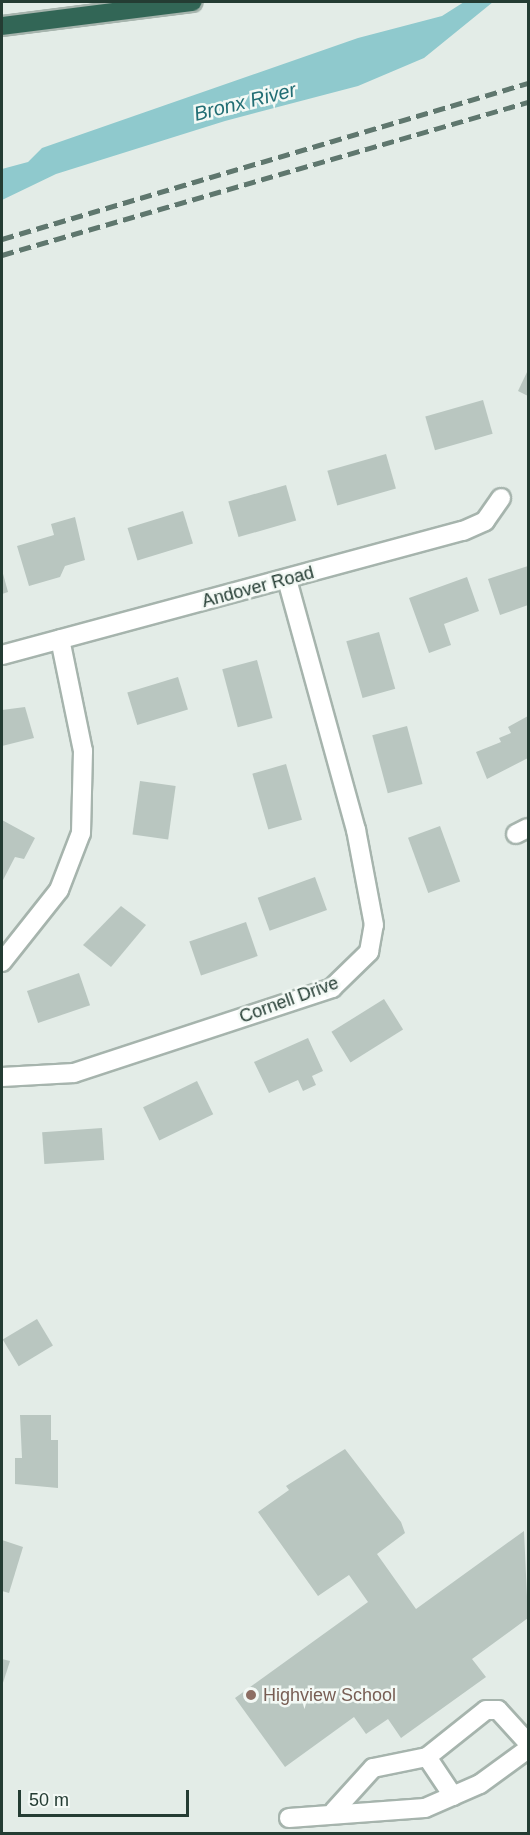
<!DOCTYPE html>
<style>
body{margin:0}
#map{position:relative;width:530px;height:1835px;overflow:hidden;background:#e3ece7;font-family:Helvetica,sans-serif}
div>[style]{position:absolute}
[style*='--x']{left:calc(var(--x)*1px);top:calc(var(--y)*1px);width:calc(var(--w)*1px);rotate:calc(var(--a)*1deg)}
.water>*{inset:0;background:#8fc9cd}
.building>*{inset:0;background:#b9c6c0;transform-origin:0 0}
.roads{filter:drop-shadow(2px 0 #a6b4ad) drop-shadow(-2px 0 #a6b4ad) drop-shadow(0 2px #a6b4ad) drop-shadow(0 -2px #a6b4ad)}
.minor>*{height:18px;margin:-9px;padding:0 9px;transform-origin:9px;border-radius:9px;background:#fff}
.highway>*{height:18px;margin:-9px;padding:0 9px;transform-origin:9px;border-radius:9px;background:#326656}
.rail>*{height:4.5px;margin-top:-2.25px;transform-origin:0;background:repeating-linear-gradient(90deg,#5f776e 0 12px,transparent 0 18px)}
.dots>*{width:16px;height:16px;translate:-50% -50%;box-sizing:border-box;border:3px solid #f3f9f5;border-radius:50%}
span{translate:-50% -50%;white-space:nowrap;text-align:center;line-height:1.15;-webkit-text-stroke:5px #f3f9f5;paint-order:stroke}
.street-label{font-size:18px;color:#243c33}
.education-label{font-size:18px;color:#785e54}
.left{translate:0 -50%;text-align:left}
.water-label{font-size:20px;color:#226e74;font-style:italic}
.frame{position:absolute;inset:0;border:3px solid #243c33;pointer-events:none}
.scale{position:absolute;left:18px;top:1790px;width:171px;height:27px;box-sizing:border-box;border:3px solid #243c33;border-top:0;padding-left:8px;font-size:18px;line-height:21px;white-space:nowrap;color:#243c33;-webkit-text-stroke:4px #f3f9f5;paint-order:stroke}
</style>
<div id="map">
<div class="water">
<div style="clip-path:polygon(464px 2px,493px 2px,424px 58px,358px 86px,225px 121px,56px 174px,2px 200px,2px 169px,28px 162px,42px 148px,358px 38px,442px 16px)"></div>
</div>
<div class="building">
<div style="clip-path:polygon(528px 370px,528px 396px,518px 391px)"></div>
<div style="left:483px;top:400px;width:35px;height:60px;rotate:74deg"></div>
<div style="left:386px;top:454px;width:36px;height:61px;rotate:74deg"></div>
<div style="left:286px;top:485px;width:37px;height:60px;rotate:74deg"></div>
<div style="left:183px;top:511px;width:34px;height:58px;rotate:73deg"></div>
<div style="clip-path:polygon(75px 517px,85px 560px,65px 566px,60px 577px,29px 586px,17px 546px,54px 535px,51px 524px)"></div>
<div style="clip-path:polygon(528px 566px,528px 605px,500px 615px,488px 579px)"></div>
<div style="clip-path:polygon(2px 570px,8px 592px,2px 594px)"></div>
<div style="clip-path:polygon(467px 577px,479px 611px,444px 624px,451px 645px,429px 653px,409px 598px)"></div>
<div style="left:379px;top:632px;width:59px;height:34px;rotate:74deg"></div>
<div style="left:257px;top:660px;width:60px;height:36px;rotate:75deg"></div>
<div style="left:178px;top:677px;width:34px;height:53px;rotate:73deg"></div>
<div style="clip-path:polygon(25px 707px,34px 738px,2px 746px,2px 710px)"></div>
<div style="clip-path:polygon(528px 716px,528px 758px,487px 779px,476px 752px,501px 742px,499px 738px,511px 733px,508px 727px)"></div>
<div style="left:407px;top:726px;width:60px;height:36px;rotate:75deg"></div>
<div style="left:286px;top:764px;width:58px;height:35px;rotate:74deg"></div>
<div style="left:140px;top:781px;width:36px;height:54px;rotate:8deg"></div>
<div style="clip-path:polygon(2px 820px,35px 838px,24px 859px,15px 857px,2px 882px)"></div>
<div style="left:440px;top:826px;width:59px;height:34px;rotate:70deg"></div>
<div style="left:315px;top:877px;width:35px;height:61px;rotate:70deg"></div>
<div style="clip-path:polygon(121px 906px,146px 925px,111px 967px,83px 945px)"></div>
<div style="left:246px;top:922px;width:36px;height:60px;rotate:71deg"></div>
<div style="left:79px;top:973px;width:34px;height:55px;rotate:71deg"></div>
<div style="left:384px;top:999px;width:36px;height:62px;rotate:58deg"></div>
<div style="clip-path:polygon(308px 1038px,323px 1071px,312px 1076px,316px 1085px,303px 1091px,298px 1080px,269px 1093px,254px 1062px)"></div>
<div style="left:197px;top:1081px;width:37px;height:60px;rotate:64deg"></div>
<div style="left:102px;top:1128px;width:32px;height:60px;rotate:86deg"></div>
<div style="left:37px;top:1319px;width:31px;height:40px;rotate:59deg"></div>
<div style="clip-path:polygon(20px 1415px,51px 1415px,51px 1440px,58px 1440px,58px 1488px,15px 1484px,15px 1458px,22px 1458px)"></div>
<div style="clip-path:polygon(345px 1449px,401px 1522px,405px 1533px,377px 1554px,416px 1609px,524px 1531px,528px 1618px,472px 1659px,486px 1677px,401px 1738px,388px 1719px,366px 1734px,354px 1717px,285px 1767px,235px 1698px,368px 1602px,349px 1575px,318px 1596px,258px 1512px,289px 1490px,286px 1486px)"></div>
<div style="clip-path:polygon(2px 1540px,23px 1547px,9px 1593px,2px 1591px)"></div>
<div style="clip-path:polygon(2px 1659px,10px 1661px,2px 1686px)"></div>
</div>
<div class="roads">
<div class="minor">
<div style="--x:2;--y:655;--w:477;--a:-15.1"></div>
<div style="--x:463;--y:531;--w:24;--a:-24"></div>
<div style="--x:485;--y:521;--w:28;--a:-55"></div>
<div style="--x:516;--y:834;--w:13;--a:-27"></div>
<div style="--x:2;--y:962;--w:92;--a:-51.6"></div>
<div style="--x:59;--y:890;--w:61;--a:-68.9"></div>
<div style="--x:81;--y:833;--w:82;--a:-88.6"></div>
<div style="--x:83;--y:751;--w:114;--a:-101.6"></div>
<div style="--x:2;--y:1077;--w:72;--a:-3.2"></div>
<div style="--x:74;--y:1073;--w:272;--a:-18.2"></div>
<div style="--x:332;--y:988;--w:52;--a:-44.2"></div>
<div style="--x:369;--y:952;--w:27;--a:-80"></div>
<div style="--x:374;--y:925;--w:97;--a:-100.7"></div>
<div style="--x:356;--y:830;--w:259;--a:-105.4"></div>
<div style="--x:427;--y:1757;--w:47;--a:56.3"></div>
<div style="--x:334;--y:1811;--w:58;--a:-47.8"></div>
<div style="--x:373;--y:1768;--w:55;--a:-11.5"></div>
<div style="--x:427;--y:1757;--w:75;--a:-38.5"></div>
<div style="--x:486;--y:1710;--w:12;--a:0"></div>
<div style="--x:498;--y:1710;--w:45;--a:47.7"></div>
<div style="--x:289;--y:1818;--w:136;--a:-4.2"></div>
<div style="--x:425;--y:1808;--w:60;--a:-23.6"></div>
<div style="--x:480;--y:1784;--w:59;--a:-36.1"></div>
</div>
<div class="highway">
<div style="--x:2;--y:26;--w:192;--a:-7.2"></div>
</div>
</div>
<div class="rail">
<div style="--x:2;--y:239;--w:549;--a:-16.52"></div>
<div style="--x:2;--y:255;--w:548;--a:-16.22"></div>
</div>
<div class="dots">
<div style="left:251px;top:1695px;background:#8d6e63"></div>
</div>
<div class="street-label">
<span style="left:258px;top:587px;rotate:-15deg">Andover Road</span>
<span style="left:289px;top:1000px;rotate:-20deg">Cornell Drive</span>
</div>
<div class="education-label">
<span class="left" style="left:263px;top:1695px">Highview School</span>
</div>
<div class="water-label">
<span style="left:245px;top:102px;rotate:-14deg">Bronx River</span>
</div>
<div class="frame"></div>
<div class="scale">50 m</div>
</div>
